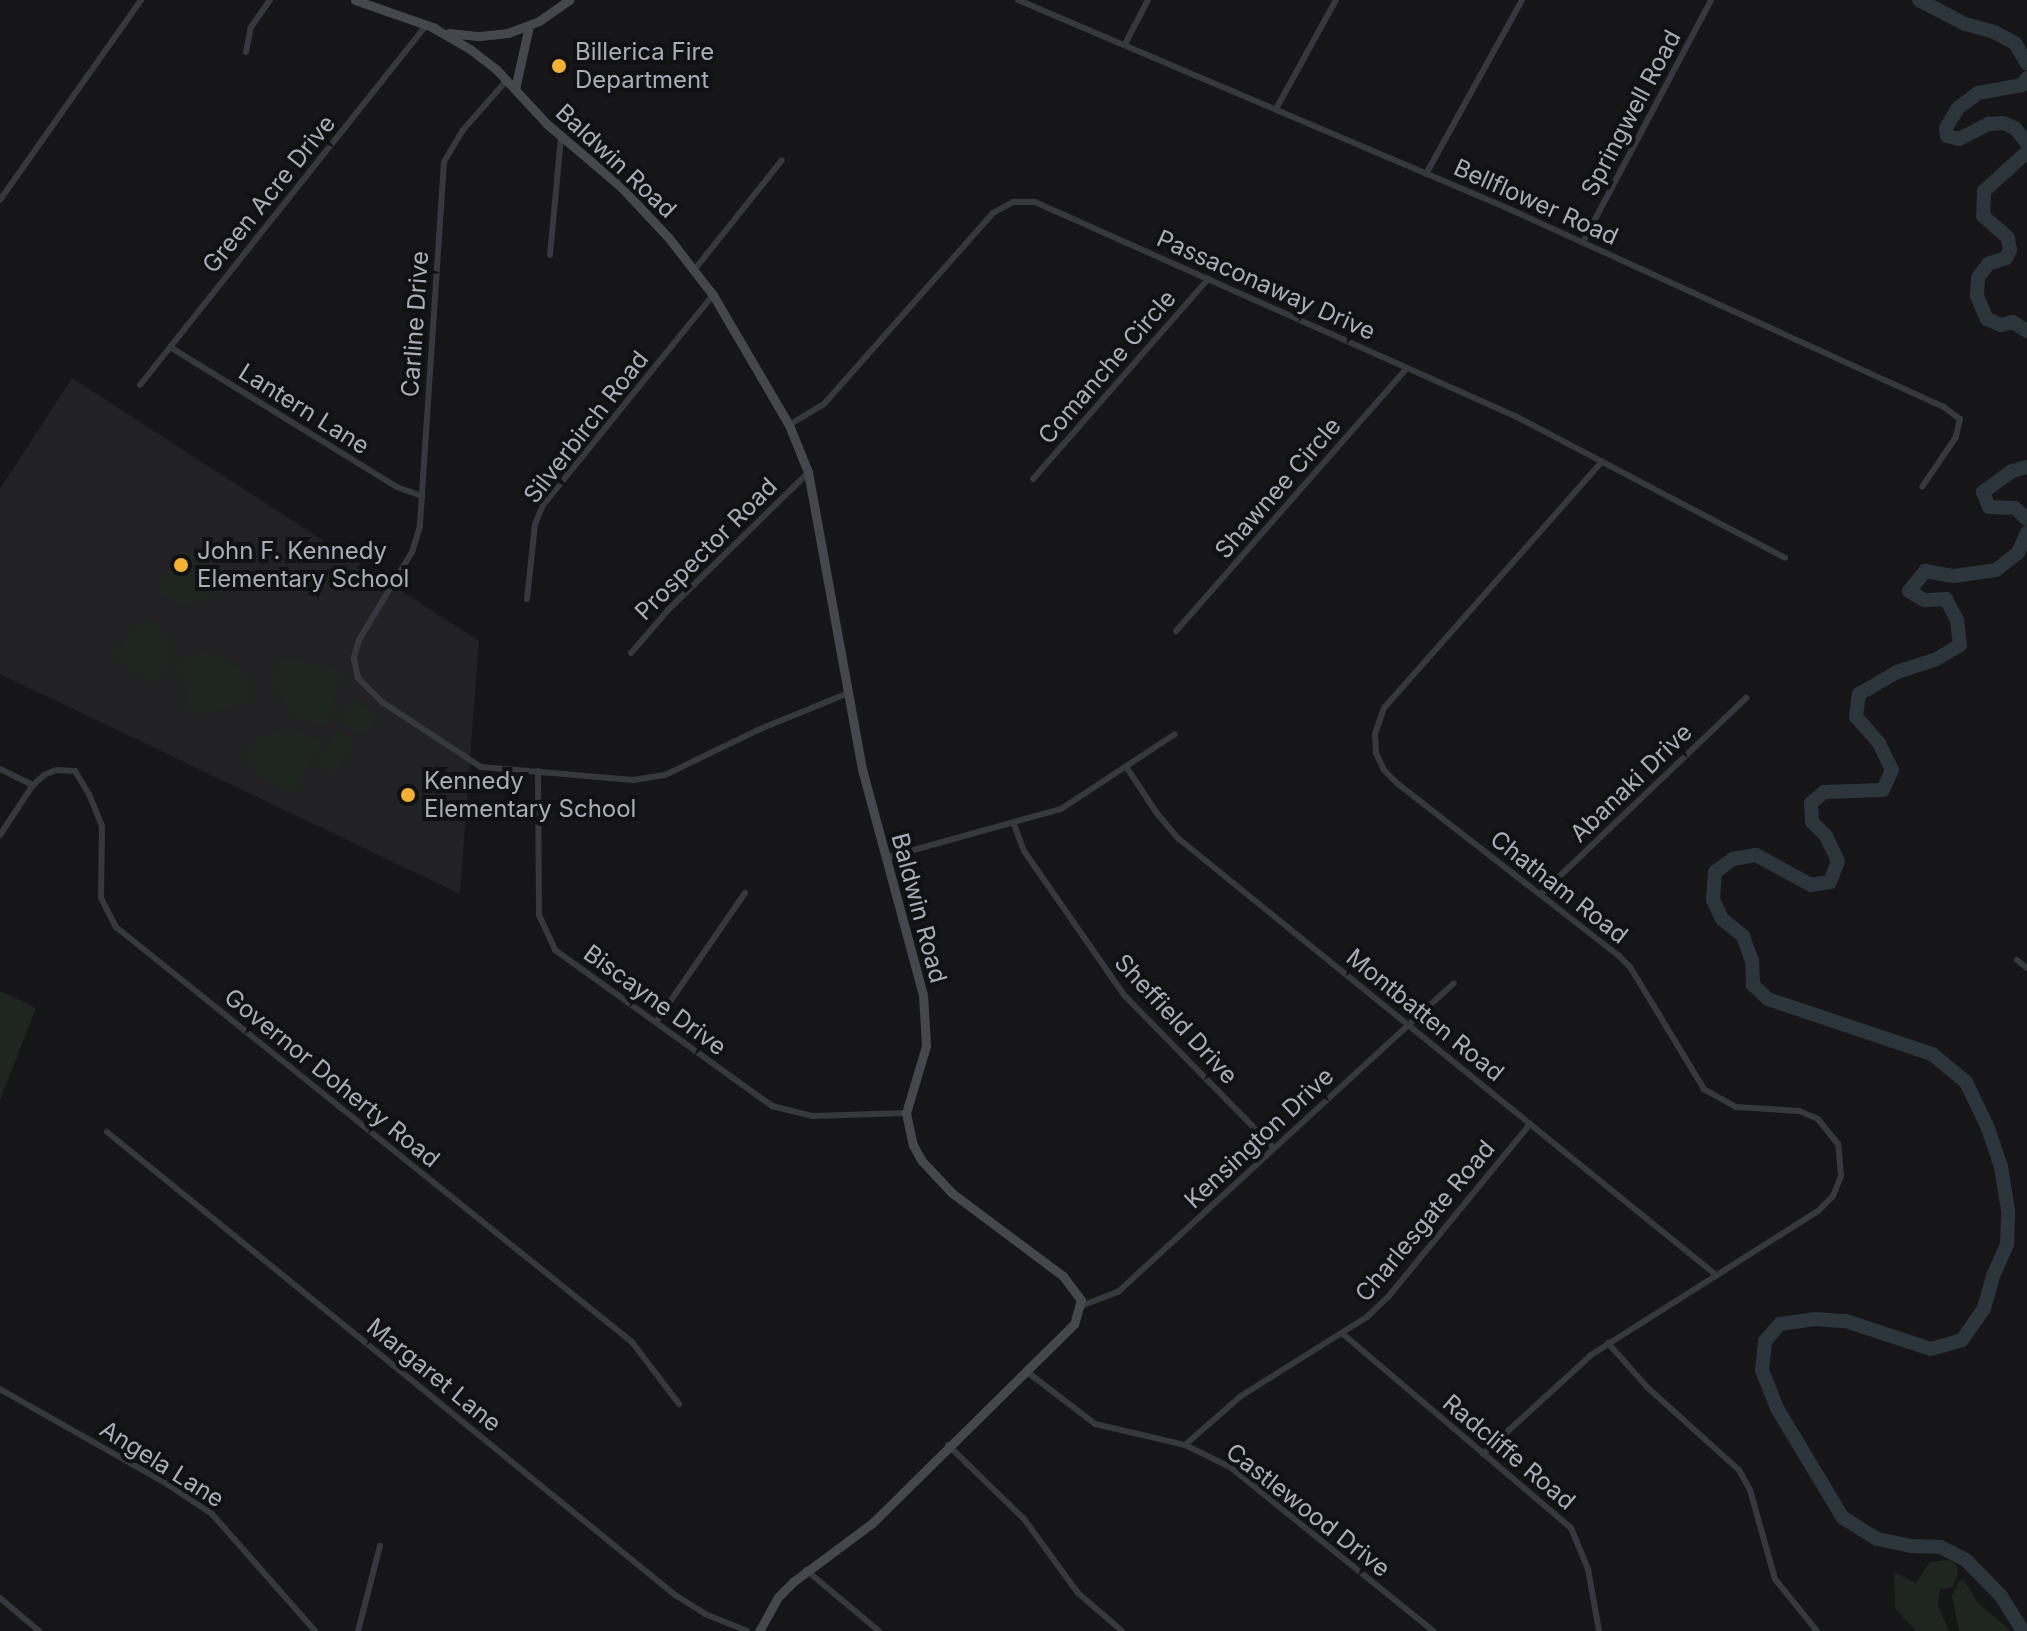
<!DOCTYPE html>
<style>
body{margin:0}
#map{position:relative;width:2027px;height:1631px;overflow:hidden;background:#161618;font-family:Inter,sans-serif}
div>[style]{position:absolute}
[style*='--x']{left:calc(var(--x)*1px);top:calc(var(--y)*1px);width:calc(var(--w)*1px);rotate:calc(var(--a)*1deg)}
.built>*{inset:0;background:#222225}
.green>*{inset:0;background:#1e261f;transform-origin:0 0}
.river>*{height:14px;margin:-7px;padding:0 7px;transform-origin:7px;border-radius:7px;background:#2c353c}
.street>*{height:6px;margin:-3px;padding:0 3px;transform-origin:3px;border-radius:3px;background:#37383d}
.secondary>*{height:9px;margin:-4.5px;padding:0 4.5px;transform-origin:4.5px;border-radius:4.5px;background:#45474d}
.dots>*{width:22px;height:22px;translate:-50% -50%;box-sizing:border-box;border:4px solid #111113;border-radius:50%}
span{translate:-50% -50%;white-space:nowrap;text-align:center;line-height:1.15;-webkit-text-stroke:8px #111113;paint-order:stroke}
.poi-label{font-size:24px;color:#a8adb8}
.left{translate:0 -50%;text-align:left}
.street-label{font-size:24px;color:#a8adb8}
</style>
<div id="map">
<div class="built">
<div style="clip-path:polygon(72px 378px,479px 641px,460px 894px,0 674px,0 489px)"></div>
</div>
<div class="green">
<div style="clip-path:polygon(189px 552px,225px 578px,207px 601px,180px 606px,156px 593px,183px 553px)"></div>
<div style="clip-path:polygon(144px 617px,163px 631px,170px 648px,168px 668px,155px 687px,116px 658px,116px 652px)"></div>
<div style="clip-path:polygon(202px 652px,221px 655px,239px 668px,249px 685px,252px 702px,195px 716px,189px 711px,179px 659px)"></div>
<div style="clip-path:polygon(281px 657px,337px 668px,341px 675px,328px 727px,301px 721px,284px 707px,275px 681px)"></div>
<div style="clip-path:polygon(353px 699px,378px 716px,369px 732px,358px 734px,339px 722px)"></div>
<div style="clip-path:polygon(279px 729px,301px 730px,322px 743px,293px 794px,285px 794px,255px 773px,243px 758px,258px 738px)"></div>
<div style="left:336px;top:730px;width:22px;height:40px;rotate:30deg"></div>
<div style="clip-path:polygon(0 991px,36px 1008px,0 1100px)"></div>
<div style="clip-path:polygon(1949px 1560px,1956px 1564px,1958px 1572px,1953px 1587px,1940px 1589px,1938px 1605px,1949px 1631px,1916px 1631px,1895px 1608px,1894px 1572px,1916px 1583px,1930px 1562px)"></div>
<div style="clip-path:polygon(1964px 1580px,1977px 1602px,2011px 1631px,1959px 1631px,1952px 1596px,1959px 1581px)"></div>
</div>
<div class="river">
<div style="--x:1919;--y:0;--w:52;--a:27.6"></div>
<div style="--x:1965;--y:24;--w:30;--a:15"></div>
<div style="--x:1994;--y:32;--w:24;--a:28"></div>
<div style="--x:2015;--y:43;--w:24;--a:60"></div>
<div style="--x:2027;--y:78;--w:9;--a:126"></div>
<div style="--x:2022;--y:85;--w:45;--a:169.7"></div>
<div style="--x:1978;--y:93;--w:25;--a:143"></div>
<div style="--x:1958;--y:108;--w:23;--a:121"></div>
<div style="--x:1946;--y:128;--w:8;--a:83"></div>
<div style="--x:1947;--y:136;--w:12;--a:14"></div>
<div style="--x:1959;--y:139;--w:34;--a:-27"></div>
<div style="--x:1989;--y:124;--w:14;--a:-4"></div>
<div style="--x:2003;--y:123;--w:13;--a:23"></div>
<div style="--x:2015;--y:128;--w:19;--a:51"></div>
<div style="--x:2027;--y:152;--w:58;--a:137.8"></div>
<div style="--x:1984;--y:191;--w:25;--a:92"></div>
<div style="--x:1983;--y:216;--w:33;--a:41"></div>
<div style="--x:2008;--y:238;--w:12;--a:81"></div>
<div style="--x:2010;--y:250;--w:9;--a:117"></div>
<div style="--x:2006;--y:258;--w:19;--a:162"></div>
<div style="--x:1988;--y:264;--w:17;--a:126"></div>
<div style="--x:1978;--y:278;--w:18;--a:93"></div>
<div style="--x:1977;--y:296;--w:25;--a:67"></div>
<div style="--x:1987;--y:319;--w:15;--a:23"></div>
<div style="--x:2001;--y:325;--w:12;--a:-14"></div>
<div style="--x:2013;--y:322;--w:17;--a:33"></div>
<div style="--x:2027;--y:467;--w:16;--a:165"></div>
<div style="--x:2012;--y:471;--w:36;--a:144"></div>
<div style="--x:1983;--y:492;--w:16;--a:68"></div>
<div style="--x:1989;--y:507;--w:26;--a:2"></div>
<div style="--x:2015;--y:508;--w:16;--a:43"></div>
<div style="--x:2023;--y:1631;--w:41;--a:-122.2"></div>
<div style="--x:2001;--y:1596;--w:50;--a:-134.2"></div>
<div style="--x:1966;--y:1560;--w:28;--a:-153"></div>
<div style="--x:1941;--y:1547;--w:30;--a:-178"></div>
<div style="--x:1911;--y:1546;--w:35;--a:-168"></div>
<div style="--x:1877;--y:1539;--w:40;--a:-148"></div>
<div style="--x:1843;--y:1518;--w:128;--a:-121"></div>
<div style="--x:1777;--y:1408;--w:41;--a:-111.5"></div>
<div style="--x:1762;--y:1370;--w:29;--a:-84"></div>
<div style="--x:1765;--y:1341;--w:23;--a:-49"></div>
<div style="--x:1780;--y:1324;--w:35;--a:-8"></div>
<div style="--x:1815;--y:1319;--w:31;--a:4"></div>
<div style="--x:1846;--y:1321;--w:89;--a:18.2"></div>
<div style="--x:1931;--y:1349;--w:32;--a:-16"></div>
<div style="--x:1962;--y:1340;--w:39;--a:-55"></div>
<div style="--x:1984;--y:1308;--w:33;--a:-74"></div>
<div style="--x:1993;--y:1276;--w:34;--a:-66"></div>
<div style="--x:2007;--y:1245;--w:35;--a:-88"></div>
<div style="--x:2008;--y:1210;--w:44;--a:-99.2"></div>
<div style="--x:2001;--y:1167;--w:41;--a:-108.4"></div>
<div style="--x:1988;--y:1128;--w:51;--a:-115.6"></div>
<div style="--x:1966;--y:1082;--w:44;--a:-140.5"></div>
<div style="--x:1932;--y:1054;--w:173;--a:-161.5"></div>
<div style="--x:1768;--y:999;--w:21;--a:-137"></div>
<div style="--x:1753;--y:985;--w:24;--a:-92"></div>
<div style="--x:1752;--y:961;--w:27;--a:-110"></div>
<div style="--x:1743;--y:936;--w:27;--a:-141"></div>
<div style="--x:1722;--y:919;--w:21;--a:-115"></div>
<div style="--x:1713;--y:900;--w:28;--a:-86"></div>
<div style="--x:1715;--y:872;--w:22;--a:-36"></div>
<div style="--x:1733;--y:859;--w:23;--a:-10"></div>
<div style="--x:1756;--y:855;--w:63;--a:28.6"></div>
<div style="--x:1811;--y:885;--w:19;--a:-9"></div>
<div style="--x:1830;--y:882;--w:22;--a:-69"></div>
<div style="--x:1838;--y:861;--w:28;--a:-116"></div>
<div style="--x:1826;--y:836;--w:20;--a:-135"></div>
<div style="--x:1812;--y:822;--w:19;--a:-93"></div>
<div style="--x:1811;--y:803;--w:17;--a:-40"></div>
<div style="--x:1824;--y:792;--w:59;--a:-1.9"></div>
<div style="--x:1883;--y:790;--w:22;--a:-66"></div>
<div style="--x:1892;--y:770;--w:30;--a:-116"></div>
<div style="--x:1879;--y:743;--w:35;--a:-131"></div>
<div style="--x:1856;--y:717;--w:23;--a:-83"></div>
<div style="--x:1859;--y:694;--w:44;--a:-30.1"></div>
<div style="--x:1897;--y:672;--w:40;--a:-18"></div>
<div style="--x:1935;--y:660;--w:29;--a:-31"></div>
<div style="--x:1960;--y:645;--w:25;--a:-97"></div>
<div style="--x:1957;--y:620;--w:24;--a:-118"></div>
<div style="--x:1946;--y:599;--w:22;--a:177"></div>
<div style="--x:1924;--y:600;--w:17;--a:-149"></div>
<div style="--x:1909;--y:591;--w:26;--a:-51"></div>
<div style="--x:1925;--y:571;--w:29;--a:10"></div>
<div style="--x:1954;--y:576;--w:42;--a:-8.1"></div>
<div style="--x:1996;--y:570;--w:28;--a:-38"></div>
<div style="--x:2018;--y:553;--w:22;--a:-66"></div>
</div>
<div class="street">
<div style="--x:1018;--y:0;--w:531;--a:23.04"></div>
<div style="--x:1507;--y:208;--w:480;--a:24.5"></div>
<div style="--x:1944;--y:407;--w:20;--a:37"></div>
<div style="--x:1960;--y:419;--w:18;--a:103"></div>
<div style="--x:1956;--y:437;--w:60;--a:124.2"></div>
<div style="--x:1125;--y:44;--w:50;--a:-62.4"></div>
<div style="--x:246;--y:52;--w:25;--a:-79"></div>
<div style="--x:251;--y:27;--w:33;--a:-55"></div>
<div style="--x:507;--y:80;--w:67;--a:131.3"></div>
<div style="--x:463;--y:130;--w:37;--a:121"></div>
<div style="--x:444;--y:162;--w:365;--a:93.8"></div>
<div style="--x:420;--y:526;--w:27;--a:107"></div>
<div style="--x:412;--y:552;--w:103;--a:121.1"></div>
<div style="--x:359;--y:640;--w:19;--a:106"></div>
<div style="--x:354;--y:658;--w:20;--a:79"></div>
<div style="--x:358;--y:678;--w:34;--a:45"></div>
<div style="--x:382;--y:702;--w:118;--a:33.3"></div>
<div style="--x:481;--y:767;--w:153;--a:4.9"></div>
<div style="--x:633;--y:780;--w:32;--a:-9"></div>
<div style="--x:665;--y:775;--w:103;--a:-25.8"></div>
<div style="--x:758;--y:730;--w:97;--a:-22.3"></div>
<div style="--x:1276;--y:109;--w:124;--a:-61.2"></div>
<div style="--x:1426;--y:174;--w:199;--a:-61.1"></div>
<div style="--x:0;--y:200;--w:245;--a:-54.8"></div>
<div style="--x:1583;--y:242;--w:274;--a:-62.1"></div>
<div style="--x:550;--y:255;--w:119;--a:-84.7"></div>
<div style="--x:695;--y:269;--w:139;--a:-51.4"></div>
<div style="--x:170;--y:347;--w:267;--a:31.7"></div>
<div style="--x:397;--y:487;--w:27;--a:20"></div>
<div style="--x:140;--y:385;--w:459;--a:-51.5"></div>
<div style="--x:789;--y:425;--w:41;--a:-31"></div>
<div style="--x:824;--y:404;--w:255;--a:-48.5"></div>
<div style="--x:993;--y:213;--w:23;--a:-29"></div>
<div style="--x:1013;--y:202;--w:22;--a:0"></div>
<div style="--x:1035;--y:202;--w:526;--a:24.03"></div>
<div style="--x:1515;--y:416;--w:305;--a:27.7"></div>
<div style="--x:1033;--y:479;--w:266;--a:-48.8"></div>
<div style="--x:527;--y:599;--w:75;--a:-83.9"></div>
<div style="--x:535;--y:524;--w:21;--a:-67"></div>
<div style="--x:543;--y:505;--w:270;--a:-51"></div>
<div style="--x:1176;--y:631;--w:350;--a:-48.7"></div>
<div style="--x:631;--y:653;--w:58;--a:-49.2"></div>
<div style="--x:669;--y:609;--w:194;--a:-44.4"></div>
<div style="--x:1127;--y:768;--w:53;--a:56.6"></div>
<div style="--x:1156;--y:812;--w:35;--a:50"></div>
<div style="--x:1179;--y:839;--w:692;--a:39.07"></div>
<div style="--x:0;--y:769;--w:37;--a:26"></div>
<div style="--x:538;--y:771;--w:144;--a:89.6"></div>
<div style="--x:539;--y:915;--w:38;--a:65"></div>
<div style="--x:555;--y:950;--w:267;--a:35.7"></div>
<div style="--x:772;--y:1106;--w:41;--a:14"></div>
<div style="--x:812;--y:1116;--w:94;--a:-1.8"></div>
<div style="--x:1014;--y:824;--w:29;--a:70"></div>
<div style="--x:1024;--y:851;--w:175;--a:55.2"></div>
<div style="--x:1124;--y:995;--w:214;--a:45.6"></div>
<div style="--x:0;--y:835;--w:60;--a:-56.6"></div>
<div style="--x:33;--y:785;--w:15;--a:-42"></div>
<div style="--x:44;--y:775;--w:13;--a:-23"></div>
<div style="--x:56;--y:770;--w:19;--a:3"></div>
<div style="--x:75;--y:771;--w:27;--a:59"></div>
<div style="--x:89;--y:794;--w:35;--a:68"></div>
<div style="--x:102;--y:827;--w:71;--a:90.8"></div>
<div style="--x:101;--y:898;--w:33;--a:63"></div>
<div style="--x:116;--y:927;--w:662;--a:38.81"></div>
<div style="--x:632;--y:1342;--w:78;--a:52.8"></div>
<div style="--x:885;--y:858;--w:183;--a:-15.6"></div>
<div style="--x:1061;--y:809;--w:136;--a:-33.3"></div>
<div style="--x:1541;--y:894;--w:284;--a:-43.7"></div>
<div style="--x:2017;--y:960;--w:13;--a:39"></div>
<div style="--x:656;--y:1022;--w:157;--a:-55.4"></div>
<div style="--x:107;--y:1132;--w:733;--a:39.18"></div>
<div style="--x:675;--y:1595;--w:36;--a:32"></div>
<div style="--x:705;--y:1614;--w:45;--a:22"></div>
<div style="--x:1081;--y:1306;--w:40;--a:-21"></div>
<div style="--x:1118;--y:1292;--w:456;--a:-42.6"></div>
<div style="--x:1343;--y:1334;--w:299;--a:40.4"></div>
<div style="--x:1571;--y:1528;--w:44;--a:67.5"></div>
<div style="--x:1588;--y:1569;--w:63;--a:79.9"></div>
<div style="--x:1608;--y:1343;--w:59;--a:48.4"></div>
<div style="--x:1647;--y:1387;--w:124;--a:42.1"></div>
<div style="--x:1739;--y:1470;--w:23;--a:61"></div>
<div style="--x:1750;--y:1490;--w:92;--a:74.3"></div>
<div style="--x:1775;--y:1579;--w:67;--a:51.1"></div>
<div style="--x:1026;--y:1371;--w:87;--a:37.5"></div>
<div style="--x:1095;--y:1424;--w:92;--a:13.1"></div>
<div style="--x:1185;--y:1445;--w:50;--a:26.1"></div>
<div style="--x:1230;--y:1467;--w:261;--a:38.9"></div>
<div style="--x:0;--y:1389;--w:192;--a:29.6"></div>
<div style="--x:167;--y:1484;--w:54;--a:33.7"></div>
<div style="--x:212;--y:1514;--w:156;--a:48.6"></div>
<div style="--x:948;--y:1445;--w:106;--a:44.2"></div>
<div style="--x:1024;--y:1519;--w:92;--a:53.9"></div>
<div style="--x:1078;--y:1593;--w:58;--a:40.8"></div>
<div style="--x:1185;--y:1445;--w:74;--a:-41.2"></div>
<div style="--x:1241;--y:1396;--w:149;--a:-32.1"></div>
<div style="--x:1367;--y:1317;--w:29;--a:-44"></div>
<div style="--x:1388;--y:1297;--w:224;--a:-50.6"></div>
<div style="--x:1483;--y:1454;--w:147;--a:-42.5"></div>
<div style="--x:1591;--y:1355;--w:269;--a:-32.4"></div>
<div style="--x:1818;--y:1211;--w:21;--a:-45"></div>
<div style="--x:1833;--y:1196;--w:22;--a:-68"></div>
<div style="--x:1841;--y:1176;--w:32;--a:-95"></div>
<div style="--x:1838;--y:1144;--w:32;--a:-129"></div>
<div style="--x:1818;--y:1119;--w:21;--a:-157"></div>
<div style="--x:1799;--y:1111;--w:63;--a:-176.4"></div>
<div style="--x:1736;--y:1107;--w:37;--a:-151"></div>
<div style="--x:1704;--y:1089;--w:143;--a:-121.2"></div>
<div style="--x:1630;--y:967;--w:16;--a:-135"></div>
<div style="--x:1619;--y:956;--w:281;--a:-142.1"></div>
<div style="--x:1397;--y:783;--w:18;--a:-135"></div>
<div style="--x:1384;--y:770;--w:19;--a:-115"></div>
<div style="--x:1376;--y:753;--w:19;--a:-93"></div>
<div style="--x:1375;--y:734;--w:28;--a:-71"></div>
<div style="--x:1384;--y:708;--w:329;--a:-48.5"></div>
<div style="--x:806;--y:1570;--w:95;--a:39.9"></div>
<div style="--x:0;--y:1598;--w:51;--a:40.2"></div>
<div style="--x:358;--y:1631;--w:88;--a:-75.5"></div>
</div>
<div class="secondary">
<div style="--x:355;--y:0;--w:85;--a:19.3"></div>
<div style="--x:432;--y:27;--w:44;--a:30.1"></div>
<div style="--x:470;--y:49;--w:33;--a:38"></div>
<div style="--x:496;--y:69;--w:75;--a:47.2"></div>
<div style="--x:547;--y:124;--w:97;--a:40.4"></div>
<div style="--x:621;--y:187;--w:69;--a:46.8"></div>
<div style="--x:668;--y:237;--w:73;--a:52.2"></div>
<div style="--x:713;--y:295;--w:151;--a:59.7"></div>
<div style="--x:789;--y:425;--w:51;--a:68"></div>
<div style="--x:808;--y:472;--w:302;--a:79.7"></div>
<div style="--x:862;--y:769;--w:234;--a:74.9"></div>
<div style="--x:923;--y:995;--w:51;--a:86.6"></div>
<div style="--x:926;--y:1046;--w:70;--a:106.6"></div>
<div style="--x:906;--y:1113;--w:33;--a:78"></div>
<div style="--x:913;--y:1145;--w:18;--a:61"></div>
<div style="--x:922;--y:1161;--w:44;--a:46.8"></div>
<div style="--x:952;--y:1193;--w:139;--a:36.8"></div>
<div style="--x:1063;--y:1276;--w:30;--a:53"></div>
<div style="--x:1081;--y:1300;--w:25;--a:106"></div>
<div style="--x:1074;--y:1324;--w:285;--a:135.4"></div>
<div style="--x:871;--y:1524;--w:97;--a:143.4"></div>
<div style="--x:793;--y:1582;--w:21;--a:135"></div>
<div style="--x:778;--y:1597;--w:39;--a:119"></div>
<div style="--x:449;--y:33;--w:31;--a:6"></div>
<div style="--x:480;--y:36;--w:28;--a:-6"></div>
<div style="--x:508;--y:33;--w:33;--a:-21"></div>
<div style="--x:539;--y:21;--w:37;--a:-35"></div>
<div style="--x:515;--y:89;--w:65;--a:-77.5"></div>
</div>
<div class="dots">
<div style="left:559px;top:66px;background:#f2b134"></div>
<div style="left:181px;top:565px;background:#f2b134"></div>
<div style="left:408px;top:795px;background:#f2b134"></div>
</div>
<div class="poi-label">
<span class="left" style="left:575px;top:66px">Billerica Fire<br>Department</span>
<span class="left" style="left:197px;top:565px">John F. Kennedy<br>Elementary School</span>
<span class="left" style="left:424px;top:795px">Kennedy<br>Elementary School</span>
</div>
<div class="street-label">
<span style="left:1631px;top:113px;rotate:-62deg">Springwell Road</span>
<span style="left:616px;top:161px;rotate:43deg">Baldwin Road</span>
<span style="left:269px;top:194px;rotate:-51deg">Green Acre Drive</span>
<span style="left:1536px;top:202px;rotate:24deg">Bellflower Road</span>
<span style="left:1266px;top:285px;rotate:24deg">Passaconaway Drive</span>
<span style="left:415px;top:324px;rotate:-86deg">Carline Drive</span>
<span style="left:1107px;top:367px;rotate:-49deg">Comanche Circle</span>
<span style="left:304px;top:409px;rotate:32deg">Lantern Lane</span>
<span style="left:586px;top:427px;rotate:-52deg">Silverbirch Road</span>
<span style="left:1278px;top:488px;rotate:-49deg">Shawnee Circle</span>
<span style="left:706px;top:549px;rotate:-45deg">Prospector Road</span>
<span style="left:1631px;top:783px;rotate:-44deg">Abanaki Drive</span>
<span style="left:1559px;top:887px;rotate:38deg">Chatham Road</span>
<span style="left:919px;top:908px;rotate:75deg">Baldwin Road</span>
<span style="left:655px;top:1000px;rotate:36deg">Biscayne Drive</span>
<span style="left:1425px;top:1015px;rotate:39deg">Montbatten Road</span>
<span style="left:1176px;top:1019px;rotate:47deg">Sheffield Drive</span>
<span style="left:332px;top:1078px;rotate:39deg">Governor Doherty Road</span>
<span style="left:1259px;top:1138px;rotate:-43deg">Kensington Drive</span>
<span style="left:1425px;top:1221px;rotate:-50deg">Charlesgate Road</span>
<span style="left:434px;top:1375px;rotate:39deg">Margaret Lane</span>
<span style="left:1509px;top:1452px;rotate:40deg">Radcliffe Road</span>
<span style="left:162px;top:1464px;rotate:32deg">Angela Lane</span>
<span style="left:1308px;top:1510px;rotate:38deg">Castlewood Drive</span>
</div>
</div>
